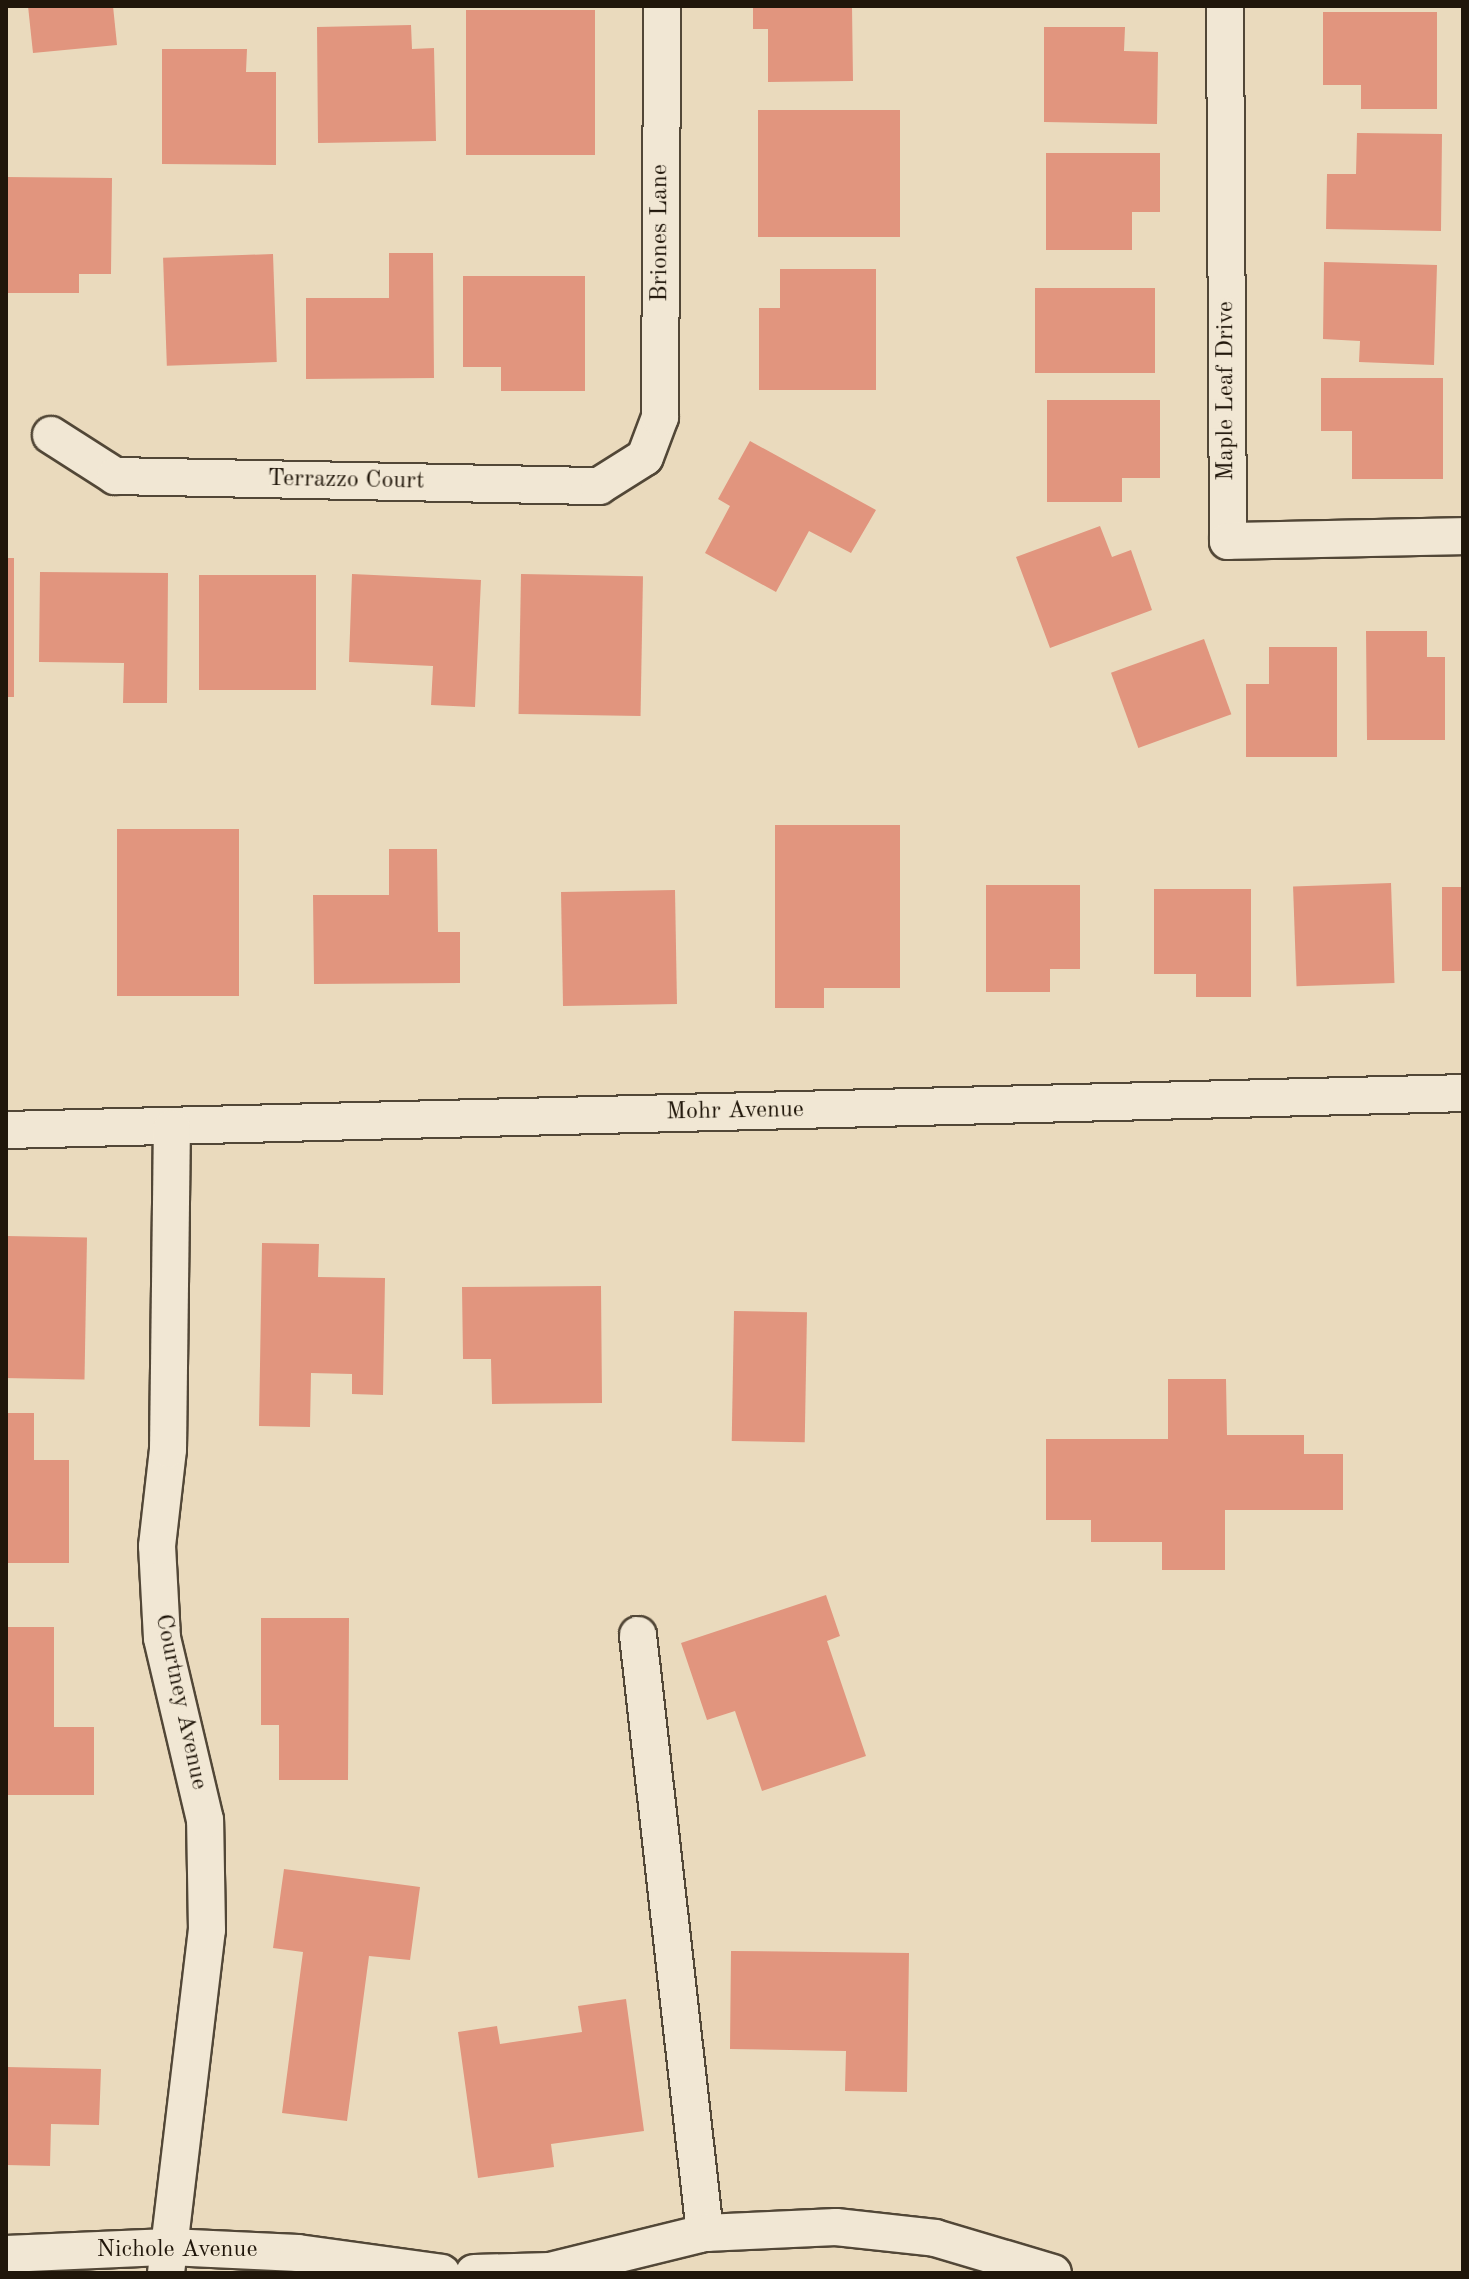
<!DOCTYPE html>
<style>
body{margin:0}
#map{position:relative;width:1469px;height:2279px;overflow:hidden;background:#eadabd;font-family:"Old Standard TT",serif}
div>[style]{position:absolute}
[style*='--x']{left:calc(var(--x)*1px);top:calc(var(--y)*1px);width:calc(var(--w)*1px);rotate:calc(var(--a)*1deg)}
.building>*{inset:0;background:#e1957e;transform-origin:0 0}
.roads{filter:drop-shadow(2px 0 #524737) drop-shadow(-2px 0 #524737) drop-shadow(0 2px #524737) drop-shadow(0 -2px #524737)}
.street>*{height:36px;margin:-18px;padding:0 18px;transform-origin:18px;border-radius:18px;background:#f1e7d4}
span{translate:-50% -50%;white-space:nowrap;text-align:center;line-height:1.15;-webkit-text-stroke:6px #f1e7d4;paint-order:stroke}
.street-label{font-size:24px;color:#20160a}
.frame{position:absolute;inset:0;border:8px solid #20160a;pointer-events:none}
</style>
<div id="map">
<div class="building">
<div style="clip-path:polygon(28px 6px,113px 6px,117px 45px,33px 53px)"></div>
<div style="clip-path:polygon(753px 6px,852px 6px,853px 81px,768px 82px,768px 29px,753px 29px)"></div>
<div style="left:466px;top:10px;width:129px;height:145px"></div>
<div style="clip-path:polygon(1323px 12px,1437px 12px,1437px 109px,1361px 109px,1361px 85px,1323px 85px)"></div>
<div style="clip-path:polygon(411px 25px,412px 49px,434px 48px,436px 141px,318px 143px,317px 27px)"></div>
<div style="clip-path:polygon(1044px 27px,1125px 27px,1124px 51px,1158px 52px,1157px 124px,1044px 122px)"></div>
<div style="clip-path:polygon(162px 49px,247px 49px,246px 72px,276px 72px,276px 165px,162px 164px)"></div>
<div style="left:758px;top:110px;width:142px;height:127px"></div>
<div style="clip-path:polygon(1357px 133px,1442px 134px,1441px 231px,1326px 229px,1327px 174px,1356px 174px)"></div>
<div style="clip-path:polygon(1046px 153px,1160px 153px,1160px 212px,1132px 212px,1132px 250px,1046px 250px)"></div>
<div style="clip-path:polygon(6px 177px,112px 178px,111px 274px,79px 274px,79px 293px,6px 293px)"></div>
<div style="clip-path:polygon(389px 253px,433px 253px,434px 378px,306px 379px,306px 298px,389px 298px)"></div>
<div style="left:273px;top:254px;width:108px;height:110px;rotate:88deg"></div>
<div style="clip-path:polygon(1324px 262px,1437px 265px,1434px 365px,1359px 362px,1360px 341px,1323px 339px)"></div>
<div style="clip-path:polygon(780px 269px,876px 269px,876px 390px,759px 390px,759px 308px,780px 308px)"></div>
<div style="clip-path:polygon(463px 276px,585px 276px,585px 391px,501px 391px,501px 367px,463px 367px)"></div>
<div style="left:1035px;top:288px;width:120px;height:85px"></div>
<div style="clip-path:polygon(1321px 378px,1443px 378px,1443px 479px,1352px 479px,1352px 431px,1321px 431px)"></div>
<div style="clip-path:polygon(1047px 400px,1160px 400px,1160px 478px,1122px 478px,1122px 502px,1047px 502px)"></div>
<div style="clip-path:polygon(750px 441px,876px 510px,851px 553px,809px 531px,776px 592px,705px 553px,730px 506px,718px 499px)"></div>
<div style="clip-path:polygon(1100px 526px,1112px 557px,1131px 550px,1152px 610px,1050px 648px,1016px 557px)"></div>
<div style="left:6px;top:558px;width:8px;height:139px"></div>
<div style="clip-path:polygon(40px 572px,168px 573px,167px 703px,123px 703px,124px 663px,39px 662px)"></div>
<div style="clip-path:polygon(352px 574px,481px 580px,475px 707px,431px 705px,433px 666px,349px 662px)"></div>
<div style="left:521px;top:574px;width:122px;height:140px;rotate:1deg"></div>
<div style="left:199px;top:575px;width:117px;height:115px"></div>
<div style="clip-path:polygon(1366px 631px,1427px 631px,1427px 657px,1445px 657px,1445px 740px,1367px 740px)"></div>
<div style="left:1204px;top:639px;width:80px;height:99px;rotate:70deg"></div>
<div style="clip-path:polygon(1269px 647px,1337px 647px,1337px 757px,1246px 757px,1246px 684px,1269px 684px)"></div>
<div style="clip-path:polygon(775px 825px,900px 825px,900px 988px,824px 988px,824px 1008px,775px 1008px)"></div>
<div style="left:117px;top:829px;width:122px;height:167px"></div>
<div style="clip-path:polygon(389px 849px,437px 849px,438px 932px,460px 932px,460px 983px,314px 984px,313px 895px,389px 895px)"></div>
<div style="left:1391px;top:883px;width:100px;height:98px;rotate:88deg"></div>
<div style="clip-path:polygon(986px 885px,1080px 885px,1080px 969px,1050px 969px,1050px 992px,986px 992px)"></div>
<div style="left:1442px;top:887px;width:21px;height:84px"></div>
<div style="clip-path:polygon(1154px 889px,1251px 889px,1251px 997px,1196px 997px,1196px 974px,1154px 974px)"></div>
<div style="left:675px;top:890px;width:114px;height:114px;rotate:89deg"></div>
<div style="left:6px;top:1236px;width:81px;height:142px;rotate:1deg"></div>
<div style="clip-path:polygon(262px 1243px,319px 1244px,318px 1277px,385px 1278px,383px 1395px,352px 1394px,352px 1374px,311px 1373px,310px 1427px,259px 1426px)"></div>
<div style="clip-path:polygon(601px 1286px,602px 1403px,492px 1404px,491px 1359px,463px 1359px,462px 1287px)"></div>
<div style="left:734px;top:1311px;width:73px;height:130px;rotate:1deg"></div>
<div style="clip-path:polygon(1168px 1379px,1226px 1379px,1227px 1435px,1304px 1435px,1304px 1454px,1343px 1454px,1343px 1510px,1225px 1510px,1225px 1570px,1162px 1570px,1162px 1542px,1091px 1542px,1091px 1520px,1046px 1520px,1046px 1439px,1168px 1439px)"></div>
<div style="clip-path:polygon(6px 1413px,34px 1413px,34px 1460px,69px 1460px,69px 1563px,6px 1563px)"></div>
<div style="clip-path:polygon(826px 1595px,840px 1636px,827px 1641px,866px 1756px,762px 1791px,735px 1711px,707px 1720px,681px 1643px)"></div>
<div style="clip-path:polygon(261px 1618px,349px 1618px,348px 1780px,279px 1780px,279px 1725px,261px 1725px)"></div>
<div style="clip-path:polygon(6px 1627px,54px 1627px,54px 1727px,94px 1727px,94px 1795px,6px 1795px)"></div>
<div style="clip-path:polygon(284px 1869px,420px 1887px,410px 1960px,369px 1956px,347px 2121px,282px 2113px,303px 1952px,273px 1948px)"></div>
<div style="clip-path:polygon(731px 1951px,909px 1953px,907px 2092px,845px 2091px,846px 2051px,730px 2049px)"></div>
<div style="clip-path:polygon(626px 1999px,644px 2131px,551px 2144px,554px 2167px,478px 2178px,458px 2032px,497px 2026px,500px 2044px,582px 2032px,578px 2006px)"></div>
<div style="clip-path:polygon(6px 2067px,101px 2069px,99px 2125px,51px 2124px,50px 2166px,6px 2165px)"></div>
</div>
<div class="roads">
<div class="street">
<div style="--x:1225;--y:6;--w:535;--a:89.68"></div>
<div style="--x:1228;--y:541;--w:235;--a:-1.2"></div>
<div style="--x:51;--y:435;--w:76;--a:32.6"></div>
<div style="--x:115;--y:476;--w:484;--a:1.2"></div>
<div style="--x:599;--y:486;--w:54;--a:-32.2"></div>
<div style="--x:645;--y:457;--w:43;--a:-69.4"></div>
<div style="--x:660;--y:417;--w:411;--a:-89.7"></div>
<div style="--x:6;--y:1130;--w:1457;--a:-1.45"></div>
<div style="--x:638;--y:1635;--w:602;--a:83.61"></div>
<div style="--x:6;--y:2254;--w:163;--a:-2.5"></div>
<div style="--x:169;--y:2247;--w:129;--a:2.7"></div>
<div style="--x:298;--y:2253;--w:145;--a:7.9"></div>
<div style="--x:166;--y:2273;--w:345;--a:-83.2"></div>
<div style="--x:207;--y:1930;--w:110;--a:-91"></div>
<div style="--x:205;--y:1820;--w:187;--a:-103.3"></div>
<div style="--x:162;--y:1638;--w:92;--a:-93.1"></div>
<div style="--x:157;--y:1546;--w:98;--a:-83.5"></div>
<div style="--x:168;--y:1449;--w:321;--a:-89.3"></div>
<div style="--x:474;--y:2273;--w:76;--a:-1.5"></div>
<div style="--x:550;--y:2271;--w:160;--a:-13.8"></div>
<div style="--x:705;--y:2233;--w:131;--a:-2.6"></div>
<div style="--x:836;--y:2227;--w:100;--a:6.3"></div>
<div style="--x:935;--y:2238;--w:123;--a:16.5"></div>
</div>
</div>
<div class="street-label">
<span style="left:661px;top:233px;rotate:-90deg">Briones Lane</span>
<span style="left:1227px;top:391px;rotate:-90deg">Maple Leaf Drive</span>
<span style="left:346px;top:481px;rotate:1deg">Terrazzo Court</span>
<span style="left:735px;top:1112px;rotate:-1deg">Mohr Avenue</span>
<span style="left:180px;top:1702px;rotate:78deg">Courtney Avenue</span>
<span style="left:177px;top:2251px">Nichole Avenue</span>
</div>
<div class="frame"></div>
</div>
